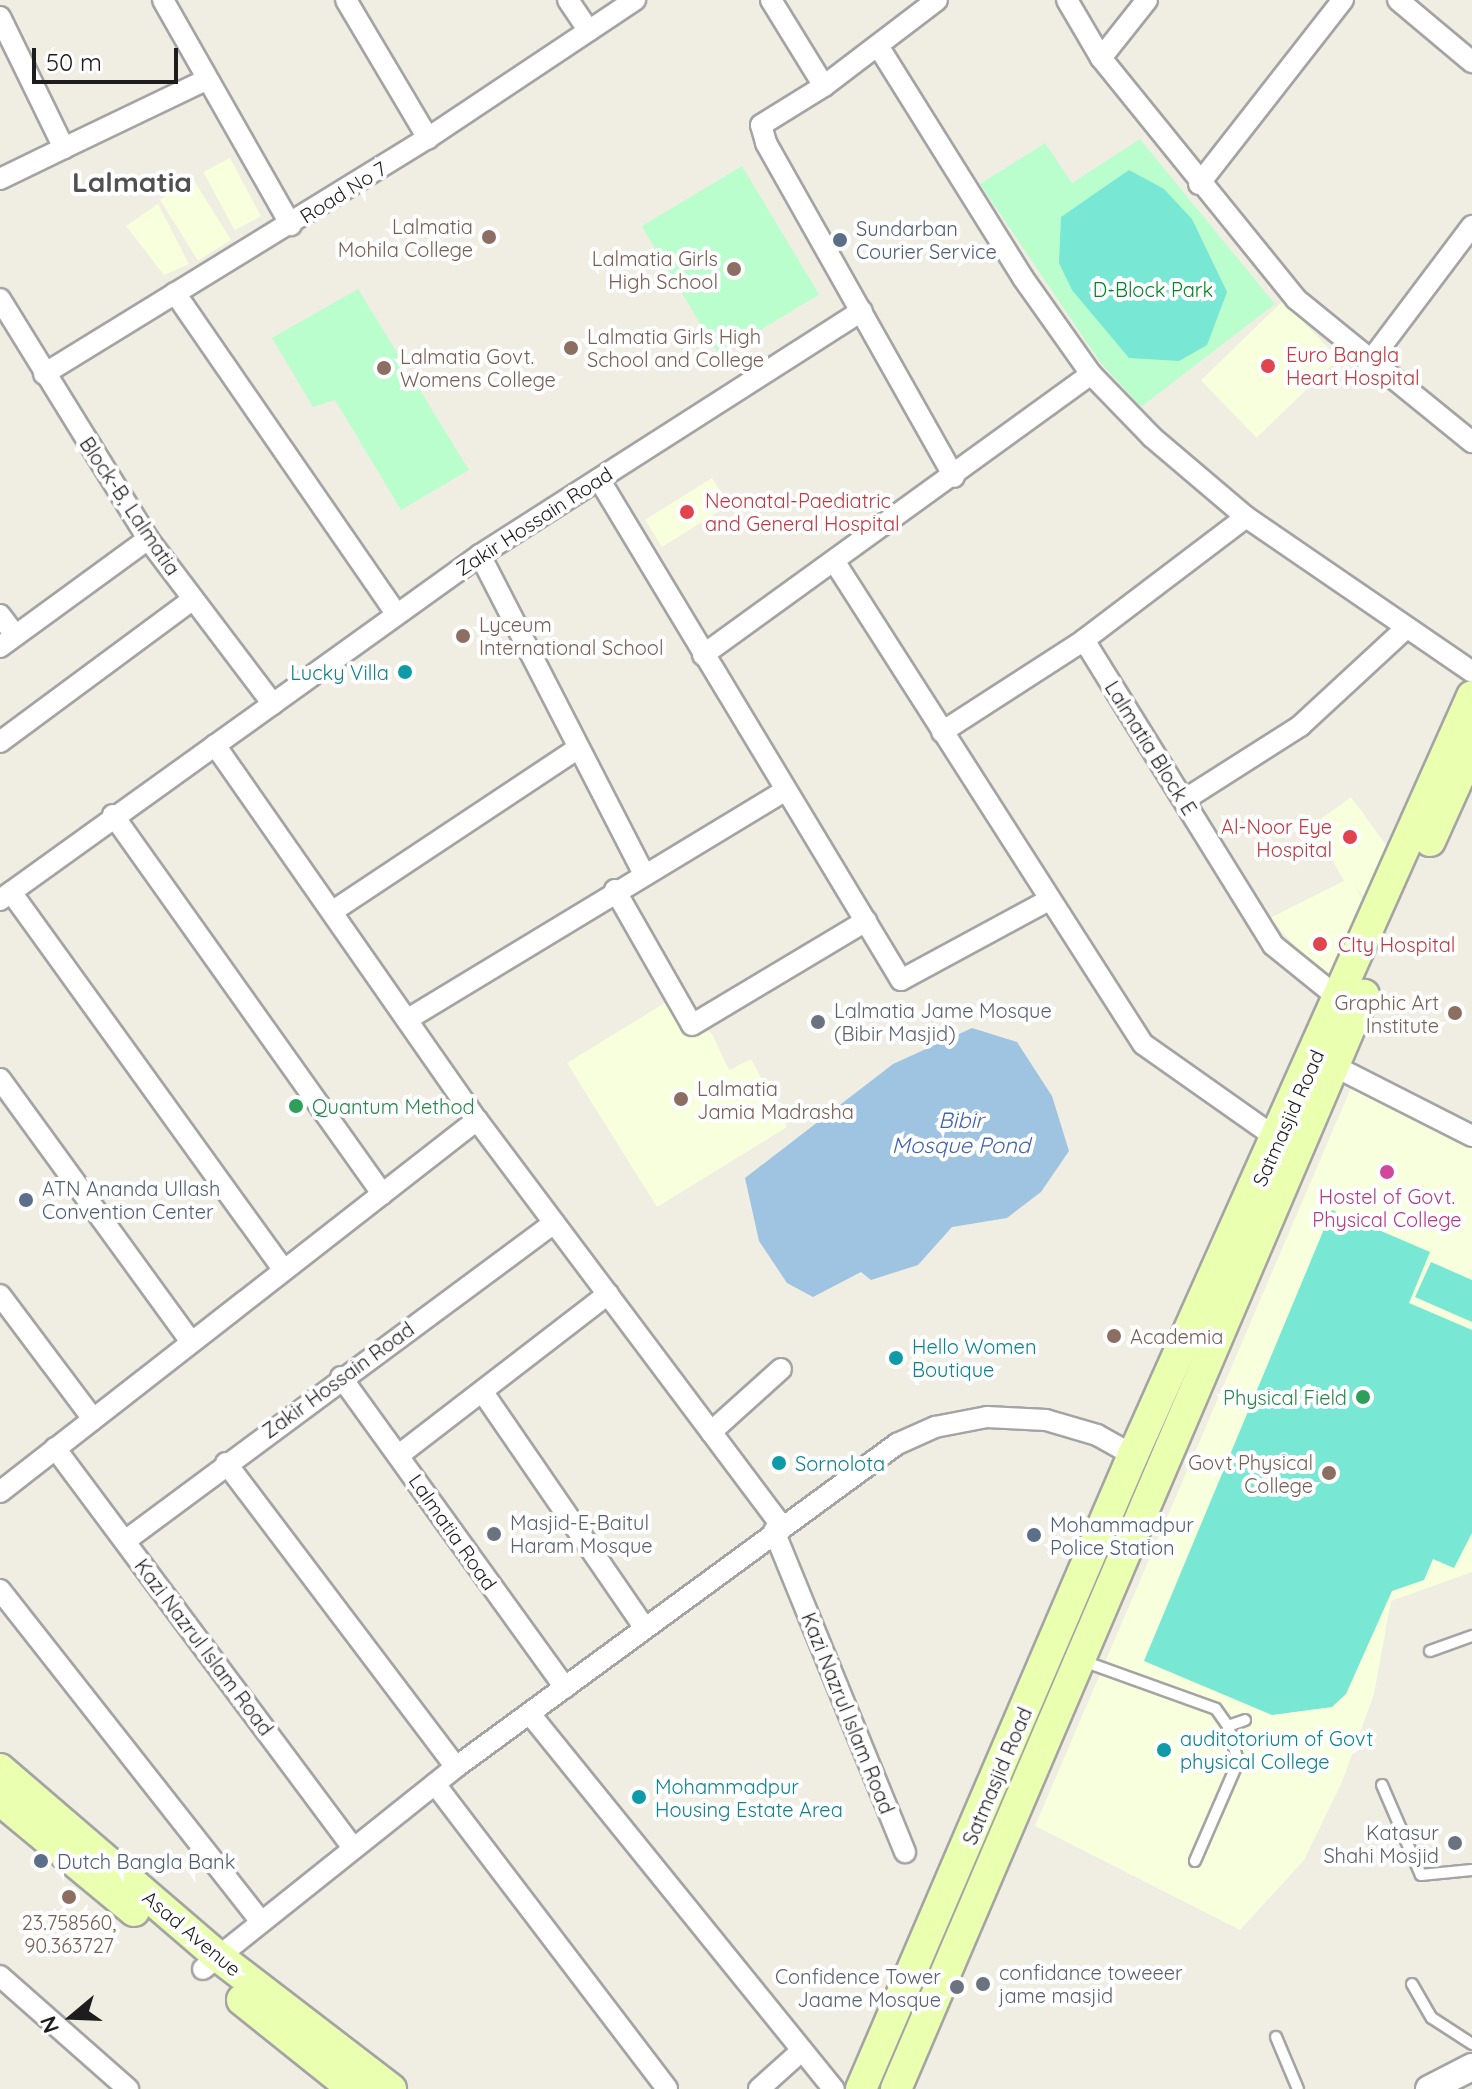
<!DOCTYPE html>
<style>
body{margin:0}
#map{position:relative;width:1472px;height:2089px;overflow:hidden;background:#f0eee2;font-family:Quicksand,sans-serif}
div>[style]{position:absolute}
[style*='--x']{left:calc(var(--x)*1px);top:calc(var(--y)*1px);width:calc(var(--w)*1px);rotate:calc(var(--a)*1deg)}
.education>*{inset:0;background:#f8ffdc;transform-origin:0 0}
.park>*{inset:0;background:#bafece;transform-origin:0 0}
.pitch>*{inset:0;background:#78e7d3}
.water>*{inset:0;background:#9ec4e2}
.roads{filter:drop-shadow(2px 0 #a4a4a4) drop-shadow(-2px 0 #a4a4a4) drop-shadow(0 2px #a4a4a4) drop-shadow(0 -2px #a4a4a4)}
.service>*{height:10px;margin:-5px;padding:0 5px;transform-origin:5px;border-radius:5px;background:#fff}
.minor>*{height:20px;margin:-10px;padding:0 10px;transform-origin:10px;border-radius:10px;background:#fff}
.tertiary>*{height:26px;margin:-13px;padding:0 13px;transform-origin:13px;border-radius:13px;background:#fff}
.secondary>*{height:30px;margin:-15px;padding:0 15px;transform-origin:15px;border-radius:15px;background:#ebffb1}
.dots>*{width:22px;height:22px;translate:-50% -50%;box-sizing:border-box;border:4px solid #fff;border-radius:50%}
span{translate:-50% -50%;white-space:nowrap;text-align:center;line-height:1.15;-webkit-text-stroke:8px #fff;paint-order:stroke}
.street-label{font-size:20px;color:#1d1d1d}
.education-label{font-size:20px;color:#785e54}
.right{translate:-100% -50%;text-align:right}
.left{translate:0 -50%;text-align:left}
.service-label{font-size:20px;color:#4e5e75}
.park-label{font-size:20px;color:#018627}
.health-label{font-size:20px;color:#be3a42}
.culture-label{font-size:20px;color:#0d838f}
.worship-label{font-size:20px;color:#5b616d}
.leisure-label{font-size:20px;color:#27864d}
.hotel-label{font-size:20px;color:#b23c85}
.water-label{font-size:22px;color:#4163b6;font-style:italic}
.district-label{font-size:28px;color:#505050;font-weight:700}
.north{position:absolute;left:32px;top:1977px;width:80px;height:80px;-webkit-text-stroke:6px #fff;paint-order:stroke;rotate:251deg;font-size:22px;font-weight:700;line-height:32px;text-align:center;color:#1d1d1d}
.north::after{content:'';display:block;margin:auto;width:28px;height:36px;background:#1d1d1d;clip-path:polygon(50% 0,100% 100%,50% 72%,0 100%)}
.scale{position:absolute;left:32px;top:48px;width:146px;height:36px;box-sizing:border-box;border:4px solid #1d1d1d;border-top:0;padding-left:10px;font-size:24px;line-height:28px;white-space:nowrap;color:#1d1d1d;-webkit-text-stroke:6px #fff;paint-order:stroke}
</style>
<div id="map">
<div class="education">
<div style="left:230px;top:158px;width:66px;height:30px;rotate:62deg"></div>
<div style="left:193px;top:179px;width:72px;height:39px;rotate:58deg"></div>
<div style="clip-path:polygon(158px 204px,189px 264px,164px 275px,126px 226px)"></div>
<div style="left:1283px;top:301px;width:80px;height:114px;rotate:46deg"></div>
<div style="left:712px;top:478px;width:32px;height:79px;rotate:58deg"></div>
<div style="clip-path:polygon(1351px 797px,1389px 849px,1365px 899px,1353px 884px,1364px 901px,1333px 975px,1317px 971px,1270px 918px,1344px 881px,1313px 825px)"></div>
<div style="clip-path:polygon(668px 1001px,712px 1034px,729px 1070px,751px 1059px,787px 1127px,657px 1207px,567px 1063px)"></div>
<div style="clip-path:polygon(1353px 1083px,1472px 1142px,1472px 1572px,1391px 1601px,1374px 1694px,1342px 1782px,1304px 1860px,1240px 1930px,1035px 1826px)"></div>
</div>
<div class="park">
<div style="clip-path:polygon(1140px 139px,1275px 304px,1141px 407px,1100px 362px,980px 184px,1045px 143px,1072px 183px)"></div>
<div style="left:742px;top:166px;width:150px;height:117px;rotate:59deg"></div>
<div style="clip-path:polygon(358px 289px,469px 470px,401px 510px,335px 400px,313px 407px,272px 338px)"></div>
</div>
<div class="pitch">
<div style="clip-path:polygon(1129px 170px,1164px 189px,1192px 219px,1227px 292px,1207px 345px,1179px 361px,1129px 358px,1072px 290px,1059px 263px,1061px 217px)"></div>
<div style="clip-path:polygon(1332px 1210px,1430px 1252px,1409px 1303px,1472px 1330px,1472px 1533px,1454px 1568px,1433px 1559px,1424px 1580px,1392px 1591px,1346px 1694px,1332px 1707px,1272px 1715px,1144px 1661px)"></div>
<div style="clip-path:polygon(1431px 1262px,1472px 1280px,1472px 1322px,1415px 1297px)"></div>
</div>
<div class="water">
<div style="clip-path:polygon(972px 1028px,1017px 1042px,1052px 1096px,1069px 1151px,1041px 1192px,1007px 1218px,952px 1227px,918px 1265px,871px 1280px,861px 1272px,813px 1297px,787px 1283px,759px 1241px,745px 1178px,893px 1064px)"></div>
</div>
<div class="roads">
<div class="service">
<div style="--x:1430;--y:1651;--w:45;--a:-19.7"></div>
<div style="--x:1083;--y:1661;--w:141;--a:19.8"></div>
<div style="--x:1216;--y:1709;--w:21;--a:55"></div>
<div style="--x:1228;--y:1726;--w:37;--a:74"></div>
<div style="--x:1238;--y:1762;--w:108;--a:113.5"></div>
<div style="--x:1228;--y:1726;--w:18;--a:-19"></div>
<div style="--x:1382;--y:1785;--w:98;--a:66.6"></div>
<div style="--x:1421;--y:1875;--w:51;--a:-5.6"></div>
<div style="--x:1412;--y:1984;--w:39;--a:60"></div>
<div style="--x:1432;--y:2018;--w:48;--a:33"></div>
<div style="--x:1276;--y:2037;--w:56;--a:67.1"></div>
</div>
<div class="minor">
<div style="--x:163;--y:0;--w:259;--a:60.4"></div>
<div style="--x:346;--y:0;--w:161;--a:59.3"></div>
<div style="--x:568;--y:0;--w:37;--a:56"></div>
<div style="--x:771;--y:0;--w:101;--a:58.4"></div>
<div style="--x:824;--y:86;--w:74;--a:148.2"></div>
<div style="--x:761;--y:125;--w:19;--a:74"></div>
<div style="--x:766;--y:143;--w:383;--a:60.6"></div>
<div style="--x:1067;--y:0;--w:67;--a:59.6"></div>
<div style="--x:1101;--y:58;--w:310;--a:51"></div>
<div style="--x:1296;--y:299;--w:227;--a:39.1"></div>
<div style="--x:1398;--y:0;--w:97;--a:40"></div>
<div style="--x:0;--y:17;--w:146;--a:64"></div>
<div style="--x:64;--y:148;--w:71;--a:154.2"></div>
<div style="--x:880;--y:49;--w:270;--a:58"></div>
<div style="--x:1023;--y:278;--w:118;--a:54.7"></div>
<div style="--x:1091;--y:374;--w:88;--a:45.9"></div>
<div style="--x:1152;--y:437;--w:123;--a:40.4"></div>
<div style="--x:1246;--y:517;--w:274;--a:34.4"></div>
<div style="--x:1101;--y:58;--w:74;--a:-51.6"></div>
<div style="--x:824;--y:86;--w:142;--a:-37.3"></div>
<div style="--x:64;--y:148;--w:157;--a:-25.6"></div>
<div style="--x:1199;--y:184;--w:234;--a:-52"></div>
<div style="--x:175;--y:293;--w:389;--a:55.4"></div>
<div style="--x:0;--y:299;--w:282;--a:58.3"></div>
<div style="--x:148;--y:539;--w:207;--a:52.9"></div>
<div style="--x:1368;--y:364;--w:173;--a:-53"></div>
<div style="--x:44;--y:374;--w:451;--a:-31.6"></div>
<div style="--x:428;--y:138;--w:249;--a:-33.7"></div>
<div style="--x:599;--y:479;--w:585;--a:58.92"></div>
<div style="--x:901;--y:980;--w:166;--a:-28.4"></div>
<div style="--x:480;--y:555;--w:356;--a:62.8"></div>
<div style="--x:836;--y:564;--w:570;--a:57.4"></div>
<div style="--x:1143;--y:1044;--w:166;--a:35.2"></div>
<div style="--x:0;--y:615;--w:25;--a:53"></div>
<div style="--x:1084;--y:640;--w:359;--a:58.2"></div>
<div style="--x:1273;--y:945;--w:87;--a:39"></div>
<div style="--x:0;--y:647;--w:183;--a:-36.1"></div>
<div style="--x:703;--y:655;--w:479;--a:-35.9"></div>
<div style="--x:942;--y:732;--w:169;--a:-32.9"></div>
<div style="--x:1084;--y:640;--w:203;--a:-37.2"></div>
<div style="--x:0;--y:742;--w:240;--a:-36.5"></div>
<div style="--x:215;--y:745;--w:457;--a:55.1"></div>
<div style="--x:477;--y:1120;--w:506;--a:53.11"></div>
<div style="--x:1184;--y:800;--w:138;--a:-32.5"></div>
<div style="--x:1300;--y:726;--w:142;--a:-42.7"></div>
<div style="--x:113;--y:815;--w:465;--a:54.6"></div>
<div style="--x:615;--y:890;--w:155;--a:60.3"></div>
<div style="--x:692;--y:1025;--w:203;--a:-30.9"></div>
<div style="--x:11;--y:892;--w:466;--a:54.2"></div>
<div style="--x:0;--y:900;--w:591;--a:-35.71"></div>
<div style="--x:480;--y:555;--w:453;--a:-32.6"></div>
<div style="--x:333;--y:911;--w:293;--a:-33.6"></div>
<div style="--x:408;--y:1019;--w:441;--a:-31.2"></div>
<div style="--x:1338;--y:1068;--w:150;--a:26.9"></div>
<div style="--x:0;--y:1079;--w:325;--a:54"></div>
<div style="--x:0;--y:1295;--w:155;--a:53.1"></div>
<div style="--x:341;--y:1377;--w:383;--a:54.2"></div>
<div style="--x:484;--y:1394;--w:284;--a:55.5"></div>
<div style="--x:711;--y:1432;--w:94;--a:-42"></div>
<div style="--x:55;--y:1448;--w:497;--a:53.3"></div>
<div style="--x:399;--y:1455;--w:264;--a:-37.6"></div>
<div style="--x:226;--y:1463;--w:381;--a:52.9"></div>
<div style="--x:0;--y:1492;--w:605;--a:-37.95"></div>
<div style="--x:774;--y:1531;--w:347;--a:67.8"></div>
<div style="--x:125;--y:1541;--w:534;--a:-36.55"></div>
<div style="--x:0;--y:1590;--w:417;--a:51.8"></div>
<div style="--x:530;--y:1714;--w:483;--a:51"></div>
<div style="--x:435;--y:1784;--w:383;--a:52.7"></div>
<div style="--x:203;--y:1969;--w:324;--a:-38.6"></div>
<div style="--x:456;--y:1767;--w:547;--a:-36.22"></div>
<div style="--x:897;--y:1444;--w:42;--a:-24.1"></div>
<div style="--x:935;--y:1427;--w:53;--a:-10.9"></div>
<div style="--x:987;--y:1417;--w:59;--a:2.9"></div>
<div style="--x:1046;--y:1420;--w:53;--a:16.4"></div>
<div style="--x:1097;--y:1435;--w:41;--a:29.1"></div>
<div style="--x:0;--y:1976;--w:171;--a:41.4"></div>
<div style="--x:759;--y:2089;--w:54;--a:-42"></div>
</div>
<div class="tertiary">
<div style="--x:1429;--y:2089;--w:48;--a:-27.1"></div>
</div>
<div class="secondary">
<div style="--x:1430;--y:841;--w:102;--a:-65.7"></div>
<div style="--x:0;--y:1769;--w:284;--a:40.7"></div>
<div style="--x:215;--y:1954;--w:222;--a:37.5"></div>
<div style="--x:0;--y:1800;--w:174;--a:39.6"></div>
<div style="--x:242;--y:2000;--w:142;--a:38.7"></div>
<div style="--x:861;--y:2089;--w:690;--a:-66.78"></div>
<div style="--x:1133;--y:1455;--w:831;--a:-65.93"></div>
<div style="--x:896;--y:2089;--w:1190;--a:-66.84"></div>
</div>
</div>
<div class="dots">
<div style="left:489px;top:237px;background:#8d6e63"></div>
<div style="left:840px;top:240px;background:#5c6f8a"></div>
<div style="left:734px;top:269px;background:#8d6e63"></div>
<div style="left:571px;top:348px;background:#8d6e63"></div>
<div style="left:1268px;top:366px;background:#e0444e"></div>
<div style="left:384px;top:368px;background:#8d6e63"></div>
<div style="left:687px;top:512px;background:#e0444e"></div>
<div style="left:463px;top:636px;background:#8d6e63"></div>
<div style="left:405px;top:672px;background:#0f9aa8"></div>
<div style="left:1350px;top:837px;background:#e0444e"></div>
<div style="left:1320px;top:944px;background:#e0444e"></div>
<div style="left:1455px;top:1013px;background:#8d6e63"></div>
<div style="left:818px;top:1022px;background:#6b7280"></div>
<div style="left:681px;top:1099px;background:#8d6e63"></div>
<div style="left:296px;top:1106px;background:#2e9e5b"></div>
<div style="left:1387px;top:1172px;background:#d1479c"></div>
<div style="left:26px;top:1200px;background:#5c6f8a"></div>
<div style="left:1114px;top:1336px;background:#8d6e63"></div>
<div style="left:896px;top:1358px;background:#0f9aa8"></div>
<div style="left:1363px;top:1397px;background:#2e9e5b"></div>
<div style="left:779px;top:1463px;background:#0f9aa8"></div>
<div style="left:1329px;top:1473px;background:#8d6e63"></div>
<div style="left:494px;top:1534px;background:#6b7280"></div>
<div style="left:1034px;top:1535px;background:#5c6f8a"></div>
<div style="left:1164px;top:1750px;background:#0f9aa8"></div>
<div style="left:639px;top:1797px;background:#0f9aa8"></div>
<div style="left:1455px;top:1843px;background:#6b7280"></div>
<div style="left:41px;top:1861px;background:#5c6f8a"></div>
<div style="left:69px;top:1897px;background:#8d6e63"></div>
<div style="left:983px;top:1984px;background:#6b7280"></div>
<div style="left:957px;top:1987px;background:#6b7280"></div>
</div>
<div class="street-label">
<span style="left:343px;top:192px;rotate:-32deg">Road No 7</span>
<span style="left:130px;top:506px;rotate:56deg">Block-B, Lalmatia</span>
<span style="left:534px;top:521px;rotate:-33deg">Zakir Hossain Road</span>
<span style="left:1151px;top:748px;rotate:58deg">Lalmatia Block E</span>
<span style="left:1288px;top:1118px;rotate:-66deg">Satmasjid Road</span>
<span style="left:338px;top:1380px;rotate:-36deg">Zakir Hossain Road</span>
<span style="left:453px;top:1532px;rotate:55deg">Lalmatia Road</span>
<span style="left:204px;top:1647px;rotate:53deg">Kazi Nazrul Islam Road</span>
<span style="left:848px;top:1713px;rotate:68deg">Kazi Nazrul Islam Road</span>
<span style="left:997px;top:1776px;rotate:-67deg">Satmasjid Road</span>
<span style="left:192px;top:1933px;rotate:40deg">Asad Avenue</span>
</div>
<div class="education-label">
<span class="right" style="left:473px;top:238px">Lalmatia<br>Mohila College</span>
<span class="right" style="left:718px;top:270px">Lalmatia Girls<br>High School</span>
<span class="left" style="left:587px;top:348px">Lalmatia Girls High<br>School and College</span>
<span class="left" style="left:400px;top:368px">Lalmatia Govt.<br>Womens College</span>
<span class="left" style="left:479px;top:636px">Lyceum<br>International School</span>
<span class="right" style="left:1439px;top:1014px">Graphic Art<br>Institute</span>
<span class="left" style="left:697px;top:1100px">Lalmatia<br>Jamia Madrasha</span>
<span class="left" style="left:1130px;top:1336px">Academia</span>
<span class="right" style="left:1313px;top:1474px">Govt Physical<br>College</span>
<span style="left:69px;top:1934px">23.758560,<br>90.363727</span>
</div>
<div class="service-label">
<span class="left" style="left:856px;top:240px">Sundarban<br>Courier Service</span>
<span class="left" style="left:42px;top:1200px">ATN Ananda Ullash<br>Convention Center</span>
<span class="left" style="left:1050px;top:1536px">Mohammadpur<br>Police Station</span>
<span class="left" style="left:57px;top:1861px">Dutch Bangla Bank</span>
</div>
<div class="park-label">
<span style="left:1153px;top:289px">D-Block Park</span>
</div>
<div class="health-label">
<span class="left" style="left:1286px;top:366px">Euro Bangla<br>Heart Hospital</span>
<span class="left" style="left:705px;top:512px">Neonatal-Paediatric<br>and General Hospital</span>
<span class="right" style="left:1332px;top:838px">Al-Noor Eye<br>Hospital</span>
<span class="left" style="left:1338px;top:944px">CIty Hospital</span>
</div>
<div class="culture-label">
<span class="right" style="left:389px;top:672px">Lucky Villa</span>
<span class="left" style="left:912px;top:1358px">Hello Women<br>Boutique</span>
<span class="left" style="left:795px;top:1463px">Sornolota</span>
<span class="left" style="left:1180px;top:1750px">auditotorium of Govt<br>physical College</span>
<span class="left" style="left:655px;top:1798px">Mohammadpur<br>Housing Estate Area</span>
</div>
<div class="worship-label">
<span class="left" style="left:834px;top:1022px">Lalmatia Jame Mosque<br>(Bibir Masjid)</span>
<span class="left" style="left:510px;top:1534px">Masjid-E-Baitul<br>Haram Mosque</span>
<span class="right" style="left:1439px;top:1844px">Katasur<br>Shahi Mosjid</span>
<span class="left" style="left:999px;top:1984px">confidance toweeer<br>jame masjid</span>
<span class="right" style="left:941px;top:1988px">Confidence Tower<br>Jaame Mosque</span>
</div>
<div class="leisure-label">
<span class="left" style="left:312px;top:1106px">Quantum Method</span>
<span class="right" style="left:1347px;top:1397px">Physical Field</span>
</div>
<div class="hotel-label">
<span style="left:1387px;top:1208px">Hostel of Govt.<br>Physical College</span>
</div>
<div class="water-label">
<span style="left:961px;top:1133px">Bibir<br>Mosque Pond</span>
</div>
<div class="district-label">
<span style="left:132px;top:182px">Lalmatia</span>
</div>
<div class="north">N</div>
<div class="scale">50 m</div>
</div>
